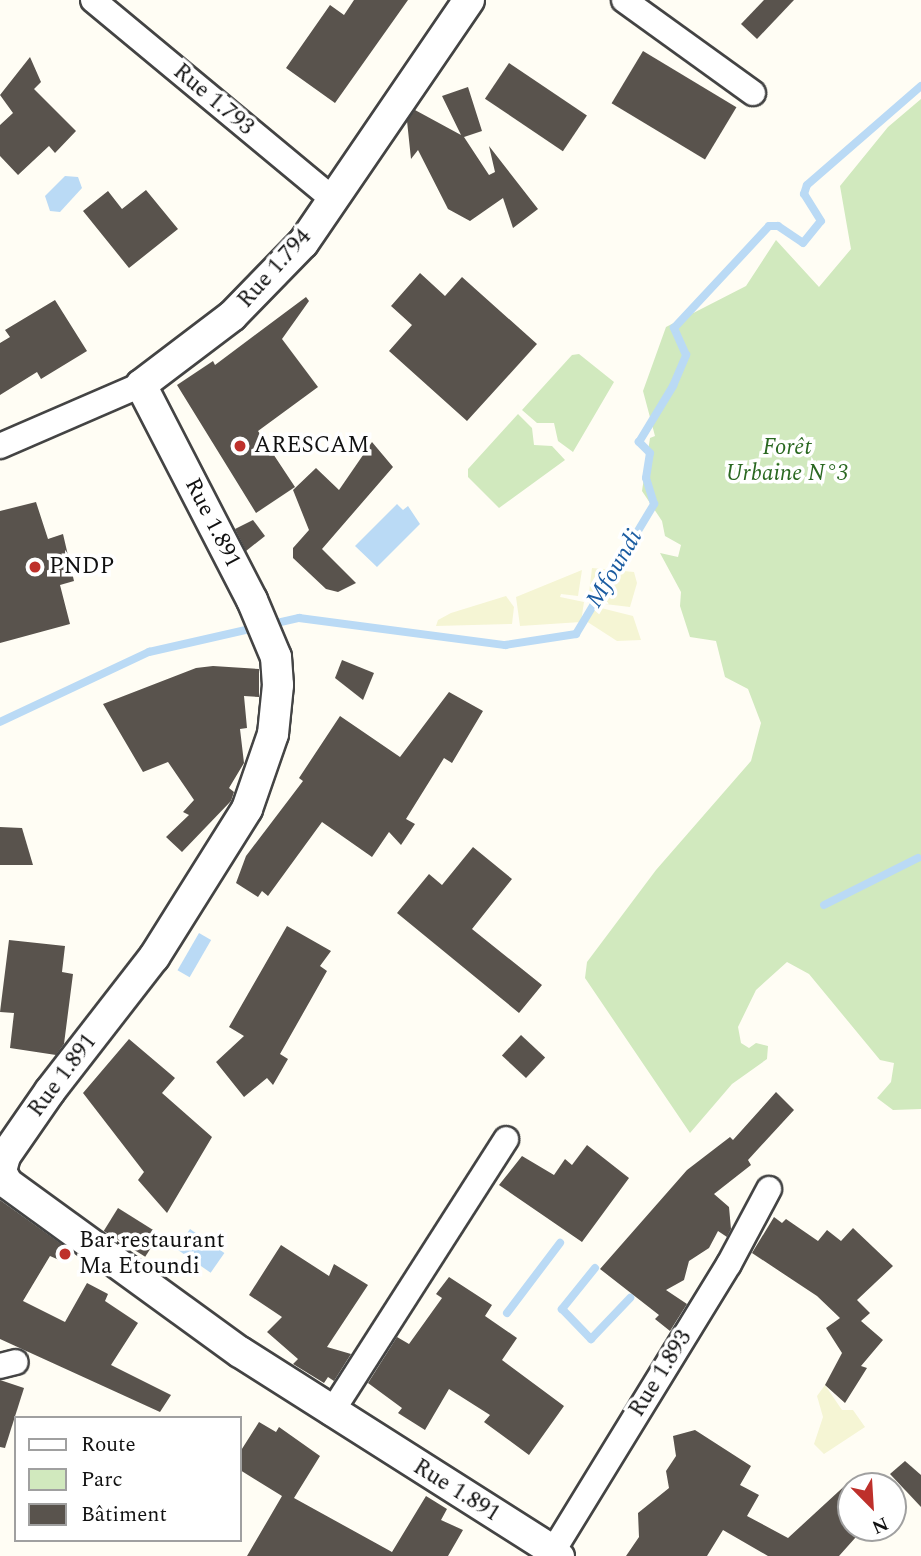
<!DOCTYPE html>
<meta charset="utf-8">
<style>
body{margin:0}
#map{position:relative;width:921px;height:1556px;overflow:hidden;background:#fffdf4;font-family:Spectral,serif}
div>[style]{position:absolute}
[style*='--x']{left:calc(var(--x)*1px);top:calc(var(--y)*1px);width:calc(var(--w)*1px);rotate:calc(var(--a)*1deg)}
.farmland>*{inset:0;background:#f5f5d4}
.green>*{inset:0;background:#d1e9be}
.water>*{inset:0;background:#badaf5;transform-origin:0 0}
.stream>*{height:8px;margin:-4px;padding:0 4px;transform-origin:4px;border-radius:4px;background:#badaf5}
.building>*{inset:0;background:#59534d;transform-origin:0 0}
.roads{filter:drop-shadow(2px 0 #444) drop-shadow(-2px 0 #444) drop-shadow(0 2px #444) drop-shadow(0 -2px #444)}
.minor>*{height:24px;margin:-12px;padding:0 12px;transform-origin:12px;border-radius:12px;background:#fff}
.tertiary>*{height:30px;margin:-15px;padding:0 15px;transform-origin:15px;border-radius:15px;background:#fff}
.dots>*{width:19px;height:19px;translate:-50% -50%;box-sizing:border-box;border:4px solid #fff;border-radius:50%}
span{translate:-50% -50%;white-space:nowrap;text-align:center;line-height:1.15;-webkit-text-stroke:7px #fff;paint-order:stroke}
.street-label{font-size:23px;color:#111}
.poi-label{font-size:23px;color:#111}
.left{translate:0 -50%;text-align:left}
.park-label{font-size:23px;color:#2a6821;font-style:italic}
.water-label{font-size:24px;color:#1b5ca1;font-style:italic}
.legend{position:absolute;left:14px;top:1416px;width:228px;height:126px;box-sizing:border-box;background:#fff;border:2px solid #a0a0a0;margin:0;padding:9px 12px;list-style:none;font-size:21px;color:#111}
.legend li{display:flex;align-items:center;gap:14px;height:35px}
.legend b{width:35px;border:2px solid #a0a0a0}
.north{position:absolute;left:837px;top:1472px;width:70px;height:70px;box-sizing:border-box;background:#fff;border:2px solid #a0a0a0;border-radius:50%;rotate:156deg;font-size:19px;font-weight:700;line-height:28px;text-align:center;color:#111}
.north::after{content:'';display:block;margin:auto;width:24px;height:32px;background:#be302b;clip-path:polygon(50% 0,100% 100%,50% 72%,0 100%)}
</style>
<div id="map">
<div class="farmland">
<div style="clip-path:polygon(592px 568px,634px 572px,637px 583px,630px 607px,588px 602px)"></div>
<div style="clip-path:polygon(582px 570px,578px 596px,561px 594px,560px 597px,584px 602px,581px 622px,520px 626px,516px 597px)"></div>
<div style="clip-path:polygon(506px 596px,514px 607px,512px 624px,436px 626px,438px 620px,451px 613px)"></div>
<div style="clip-path:polygon(589px 605px,633px 616px,641px 640px,617px 641px,586px 621px)"></div>
<div style="clip-path:polygon(825px 1385px,842px 1410px,853px 1410px,865px 1427px,824px 1454px,814px 1444px,823px 1417px,817px 1396px)"></div>
</div>
<div class="green">
<div style="clip-path:polygon(921px 99px,921px 1109px,893px 1110px,877px 1098px,891px 1082px,894px 1063px,880px 1060px,809px 974px,787px 962px,756px 990px,738px 1027px,741px 1043px,749px 1048px,756px 1043px,768px 1046px,767px 1059px,732px 1084px,690px 1133px,585px 978px,587px 962px,656px 870px,751px 761px,761px 723px,748px 689px,725px 677px,716px 641px,690px 637px,680px 606px,681px 592px,660px 553px,678px 557px,681px 545px,665px 536px,662px 521px,642px 491px,650px 438px,655px 436px,643px 391px,666px 327px,746px 286px,776px 240px,819px 287px,851px 249px,840px 186px,888px 127px)"></div>
<div style="clip-path:polygon(579px 354px,614px 382px,573px 452px,558px 441px,554px 423px,537px 423px,522px 410px,572px 355px)"></div>
<div style="clip-path:polygon(518px 414px,532px 428px,534px 445px,552px 446px,565px 460px,499px 508px,468px 477px,468px 469px)"></div>
</div>
<div class="water">
<div style="clip-path:polygon(65px 176px,78px 177px,82px 188px,60px 212px,50px 211px,45px 196px)"></div>
<div style="clip-path:polygon(397px 504px,403px 510px,408px 506px,420px 524px,377px 567px,355px 546px)"></div>
<div style="left:199px;top:933px;width:14px;height:43px;rotate:30deg"></div>
<div style="left:190px;top:1229px;width:42px;height:24px;rotate:35deg"></div>
</div>
<div class="stream">
<div style="--x:0;--y:722;--w:165;--a:-25.2"></div>
<div style="--x:149;--y:652;--w:154;--a:-12.8"></div>
<div style="--x:299;--y:618;--w:208;--a:7.5"></div>
<div style="--x:505;--y:645;--w:72;--a:-8.8"></div>
<div style="--x:576;--y:634;--w:152;--a:-59"></div>
<div style="--x:654;--y:504;--w:27;--a:-107"></div>
<div style="--x:646;--y:478;--w:25;--a:-81"></div>
<div style="--x:650;--y:453;--w:16;--a:-135"></div>
<div style="--x:639;--y:442;--w:66;--a:-58.7"></div>
<div style="--x:673;--y:386;--w:34;--a:-67"></div>
<div style="--x:686;--y:355;--w:30;--a:-114"></div>
<div style="--x:674;--y:328;--w:139;--a:-47"></div>
<div style="--x:769;--y:226;--w:9;--a:0"></div>
<div style="--x:778;--y:226;--w:30;--a:34"></div>
<div style="--x:803;--y:243;--w:28;--a:-51"></div>
<div style="--x:821;--y:221;--w:32;--a:-122"></div>
<div style="--x:804;--y:194;--w:9;--a:-72"></div>
<div style="--x:807;--y:185;--w:151;--a:-41"></div>
<div style="--x:824;--y:905;--w:105;--a:-26.6"></div>
<div style="--x:595;--y:1268;--w:53;--a:128.8"></div>
<div style="--x:562;--y:1309;--w:42;--a:46"></div>
<div style="--x:591;--y:1339;--w:57;--a:-46.4"></div>
<div style="--x:507;--y:1313;--w:88;--a:-52.9"></div>
</div>
<div class="building">
<div style="clip-path:polygon(354px 0,408px 0,335px 103px,286px 68px,330px 5px,344px 15px)"></div>
<div style="clip-path:polygon(764px 0,794px 0,757px 39px,741px 24px)"></div>
<div style="left:643px;top:51px;width:109px;height:61px;rotate:31deg"></div>
<div style="clip-path:polygon(30px 57px,41px 82px,34px 89px,76px 131px,55px 153px,49px 146px,18px 175px,0 156px,0 125px,13px 113px,0 95px)"></div>
<div style="left:509px;top:63px;width:94px;height:43px;rotate:34deg"></div>
<div style="clip-path:polygon(468px 87px,482px 131px,464px 137px,489px 175px,495px 172px,489px 146px,538px 209px,513px 228px,503px 198px,470px 221px,448px 209px,418px 150px,411px 159px,407px 121px,415px 110px,461px 135px,442px 96px)"></div>
<div style="clip-path:polygon(146px 190px,178px 229px,129px 268px,83px 211px,108px 191px,122px 209px)"></div>
<div style="clip-path:polygon(420px 273px,445px 296px,462px 277px,537px 344px,467px 421px,389px 351px,412px 325px,391px 306px)"></div>
<div style="clip-path:polygon(306px 297px,309px 301px,282px 339px,318px 387px,258px 431px,295px 487px,256px 513px,177px 385px,213px 361px,215px 365px)"></div>
<div style="clip-path:polygon(55px 300px,87px 351px,41px 379px,37px 372px,0 395px,0 343px,10px 337px,5px 330px)"></div>
<div style="clip-path:polygon(372px 442px,393px 467px,322px 549px,356px 583px,338px 592px,326px 589px,293px 558px,293px 548px,309px 530px,293px 490px,316px 468px,339px 490px)"></div>
<div style="clip-path:polygon(36px 502px,48px 539px,63px 534px,74px 581px,60px 585px,70px 624px,0 643px,0 511px)"></div>
<div style="clip-path:polygon(253px 520px,265px 536px,246px 551px,235px 529px)"></div>
<div style="clip-path:polygon(342px 660px,374px 673px,363px 700px,335px 678px)"></div>
<div style="clip-path:polygon(213px 666px,259px 669px,259px 697px,244px 696px,247px 728px,240px 729px,244px 763px,229px 788px,234px 792px,231px 801px,182px 852px,166px 837px,189px 815px,183px 812px,194px 800px,168px 762px,143px 772px,103px 704px,196px 668px)"></div>
<div style="clip-path:polygon(449px 692px,483px 711px,452px 763px,444px 758px,406px 819px,415px 824px,401px 845px,389px 832px,372px 857px,322px 822px,268px 896px,262px 891px,258px 897px,236px 883px,246px 856px,303px 781px,299px 778px,340px 716px,400px 757px)"></div>
<div style="clip-path:polygon(0 827px,22px 828px,33px 865px,0 865px)"></div>
<div style="clip-path:polygon(473px 847px,512px 879px,472px 929px,542px 985px,519px 1013px,397px 913px,429px 874px,442px 885px)"></div>
<div style="clip-path:polygon(287px 926px,331px 951px,320px 966px,327px 971px,280px 1054px,288px 1059px,273px 1085px,267px 1078px,244px 1097px,216px 1062px,244px 1036px,229px 1027px)"></div>
<div style="clip-path:polygon(9px 940px,65px 946px,62px 972px,73px 974px,64px 1044px,56px 1055px,10px 1048px,14px 1013px,0 1012px)"></div>
<div style="left:521px;top:1035px;width:33px;height:28px;rotate:43deg"></div>
<div style="clip-path:polygon(129px 1039px,175px 1078px,162px 1093px,212px 1137px,167px 1213px,138px 1180px,144px 1172px,83px 1093px)"></div>
<div style="clip-path:polygon(776px 1092px,794px 1110px,748px 1160px,751px 1165px,714px 1194px,729px 1207px,731px 1229px,727px 1237px,718px 1231px,709px 1248px,689px 1261px,684px 1280px,666px 1290px,687px 1304px,670px 1331px,655px 1319px,659px 1315px,600px 1269px,687px 1170px,730px 1137px,733px 1140px)"></div>
<div style="clip-path:polygon(587px 1145px,629px 1178px,582px 1242px,499px 1185px,522px 1156px,554px 1175px,565px 1159px,572px 1165px)"></div>
<div style="clip-path:polygon(0 1200px,71px 1251px,66px 1263px,50px 1256px,23px 1301px,65px 1322px,87px 1283px,108px 1294px,105px 1301px,138px 1323px,111px 1365px,171px 1395px,160px 1412px,0 1339px)"></div>
<div style="left:118px;top:1208px;width:49px;height:27px;rotate:32deg"></div>
<div style="clip-path:polygon(774px 1217px,782px 1223px,786px 1219px,818px 1241px,827px 1230px,841px 1241px,853px 1228px,893px 1266px,857px 1300px,870px 1313px,861px 1321px,883px 1340px,861px 1366px,867px 1368px,845px 1403px,825px 1385px,842px 1353px,826px 1328px,840px 1318px,817px 1296px,752px 1253px)"></div>
<div style="clip-path:polygon(281px 1245px,329px 1276px,334px 1264px,368px 1285px,327px 1347px,351px 1354px,334px 1381px,328px 1377px,324px 1383px,293px 1364px,298px 1359px,267px 1332px,282px 1317px,249px 1295px)"></div>
<div style="clip-path:polygon(449px 1277px,492px 1305px,485px 1316px,517px 1338px,502px 1360px,564px 1406px,529px 1455px,484px 1422px,490px 1415px,449px 1389px,425px 1430px,398px 1413px,402px 1408px,368px 1383px,397px 1337px,409px 1344px,442px 1298px,436px 1294px)"></div>
<div style="clip-path:polygon(0 1380px,24px 1388px,5px 1448px,0 1447px)"></div>
<div style="clip-path:polygon(259px 1422px,276px 1432px,279px 1427px,320px 1456px,294px 1498px,392px 1552px,426px 1496px,447px 1509px,441px 1520px,463px 1530px,448px 1556px,247px 1556px,282px 1496px,240px 1470px,240px 1452px)"></div>
<div style="clip-path:polygon(695px 1430px,751px 1466px,740px 1485px,759px 1495px,747px 1516px,788px 1538px,851px 1480px,851px 1528px,864px 1528px,839px 1556px,768px 1556px,723px 1530px,707px 1556px,626px 1556px,639px 1537px,638px 1513px,669px 1488px,666px 1471px,676px 1456px,673px 1436px)"></div>
<div style="clip-path:polygon(905px 1461px,921px 1475px,921px 1507px,890px 1474px)"></div>
</div>
<div class="roads">
<div class="minor">
<div style="--x:93;--y:0;--w:312;--a:39.7"></div>
<div style="--x:624;--y:0;--w:159;--a:35.8"></div>
<div style="--x:0;--y:446;--w:154;--a:-23.4"></div>
<div style="--x:0;--y:1366;--w:16;--a:-14"></div>
<div style="--x:331;--y:1413;--w:325;--a:-57.4"></div>
<div style="--x:562;--y:1556;--w:10;--a:-151"></div>
<div style="--x:553;--y:1551;--w:337;--a:-58.5"></div>
<div style="--x:729;--y:1264;--w:85;--a:-61.9"></div>
</div>
<div class="tertiary">
<div style="--x:469;--y:0;--w:294;--a:124.3"></div>
<div style="--x:303;--y:243;--w:102;--a:134.2"></div>
<div style="--x:232;--y:316;--w:114;--a:142.8"></div>
<div style="--x:141;--y:385;--w:242;--a:62.7"></div>
<div style="--x:252;--y:600;--w:62;--a:67.2"></div>
<div style="--x:276;--y:657;--w:28;--a:86"></div>
<div style="--x:278;--y:685;--w:49;--a:95.8"></div>
<div style="--x:273;--y:734;--w:79;--a:109.1"></div>
<div style="--x:247;--y:809;--w:175;--a:122.1"></div>
<div style="--x:154;--y:957;--w:170;--a:127.8"></div>
<div style="--x:50;--y:1091;--w:79;--a:124.7"></div>
<div style="--x:5;--y:1156;--w:16;--a:105"></div>
<div style="--x:1;--y:1171;--w:13;--a:63"></div>
<div style="--x:7;--y:1183;--w:288;--a:36"></div>
<div style="--x:240;--y:1352;--w:371;--a:32.4"></div>
<div style="--x:553;--y:1551;--w:6;--a:121"></div>
</div>
</div>
<div class="dots">
<div style="left:240px;top:446px;background:#be302b"></div>
<div style="left:35px;top:567px;background:#be302b"></div>
<div style="left:65px;top:1254px;background:#be302b"></div>
</div>
<div class="street-label">
<span style="left:213px;top:100px;rotate:40deg">Rue 1.793</span>
<span style="left:275px;top:269px;rotate:-48deg">Rue 1.794</span>
<span style="left:212px;top:523px;rotate:63deg">Rue 1.891</span>
<span style="left:63px;top:1076px;rotate:-53deg">Rue 1.891</span>
<span style="left:661px;top:1374px;rotate:-58deg">Rue 1.893</span>
<span style="left:456px;top:1491px;rotate:32deg">Rue 1.891</span>
</div>
<div class="poi-label">
<span class="left" style="left:254px;top:446px">ARESCAM</span>
<span class="left" style="left:49px;top:567px">PNDP</span>
<span class="left" style="left:79px;top:1254px">Bar restaurant<br>Ma Etoundi</span>
</div>
<div class="park-label">
<span style="left:787px;top:461px">Forêt<br>Urbaine N°3</span>
</div>
<div class="water-label">
<span style="left:615px;top:569px;rotate:-59deg">Mfoundi</span>
</div>
<ul class="legend">
<li><b style="height:9px;background:#fff"></b>Route</li>
<li><b style="height:19px;background:#d1e9be"></b>Parc</li>
<li><b style="height:19px;background:#59534d"></b>Bâtiment</li>
</ul>
<div class="north">N</div>
</div>
